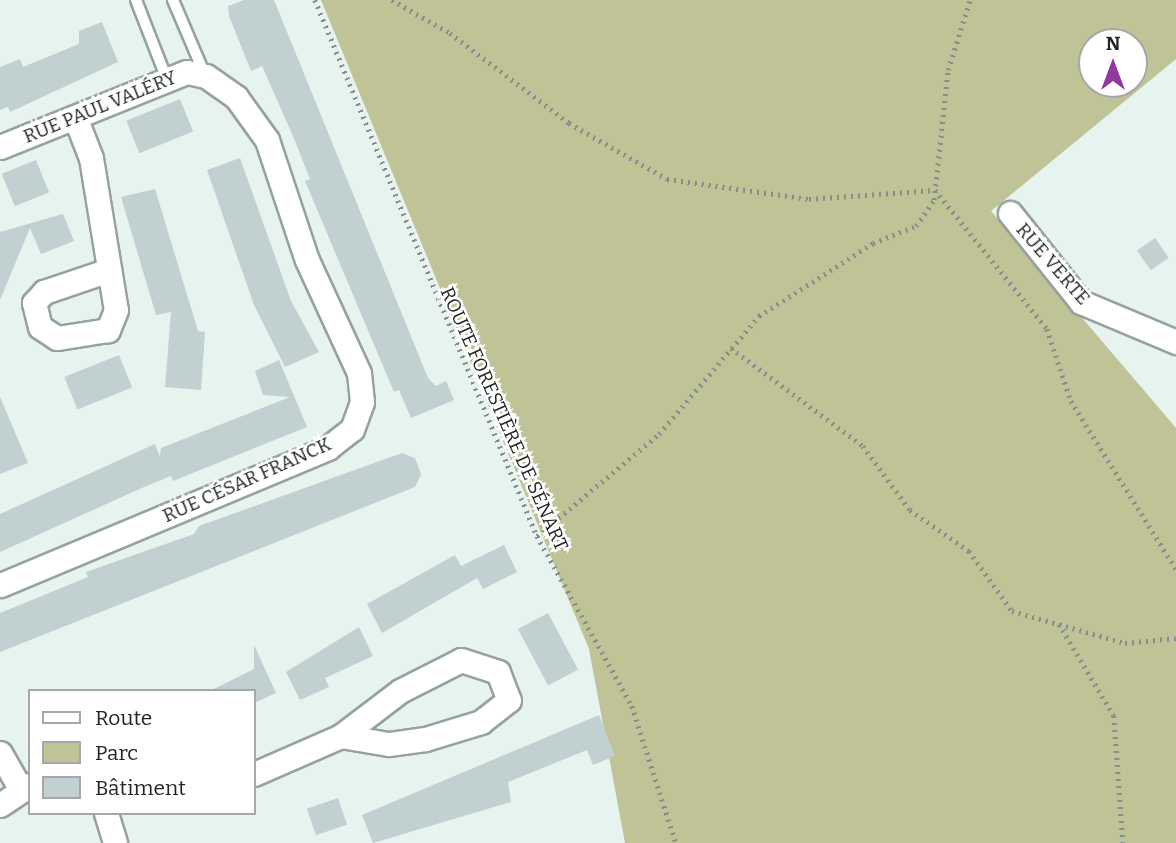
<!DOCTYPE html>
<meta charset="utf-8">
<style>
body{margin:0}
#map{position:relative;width:1176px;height:843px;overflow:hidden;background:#e6f3ee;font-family:Bitter,serif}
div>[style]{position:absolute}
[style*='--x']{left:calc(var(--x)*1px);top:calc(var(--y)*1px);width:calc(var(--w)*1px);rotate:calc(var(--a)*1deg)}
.green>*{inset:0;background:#bfc396}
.building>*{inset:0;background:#c1d0d1;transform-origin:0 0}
.path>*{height:4.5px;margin-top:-2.25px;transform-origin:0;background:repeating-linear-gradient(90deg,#858e8a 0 2px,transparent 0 7px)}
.roads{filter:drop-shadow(2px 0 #95a29d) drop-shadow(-2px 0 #95a29d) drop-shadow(0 2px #95a29d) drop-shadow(0 -2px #95a29d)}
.lane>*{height:10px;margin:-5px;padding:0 5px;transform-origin:5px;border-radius:5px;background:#fff}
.street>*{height:23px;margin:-11.5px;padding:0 11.5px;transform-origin:11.5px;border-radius:11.5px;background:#fff}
span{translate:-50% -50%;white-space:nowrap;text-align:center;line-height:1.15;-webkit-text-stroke:5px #fff;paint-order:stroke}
.street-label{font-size:19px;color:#212624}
.legend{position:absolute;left:28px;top:689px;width:228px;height:126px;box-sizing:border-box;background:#fff;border:2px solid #a6a8a7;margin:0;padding:9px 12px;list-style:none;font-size:21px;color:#212624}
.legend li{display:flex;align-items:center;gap:14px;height:35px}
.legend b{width:35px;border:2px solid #a6a8a7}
.north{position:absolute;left:1078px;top:28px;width:70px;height:70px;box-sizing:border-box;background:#fff;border:2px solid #a6a8a7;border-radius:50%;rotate:0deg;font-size:19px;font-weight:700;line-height:28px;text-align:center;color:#212624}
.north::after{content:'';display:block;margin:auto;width:24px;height:32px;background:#9236a0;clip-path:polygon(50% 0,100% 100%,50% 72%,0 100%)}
</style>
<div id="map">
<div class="green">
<div style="clip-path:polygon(evenodd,321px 0,1176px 0,1176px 59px,991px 211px,1176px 428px,1176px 843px,625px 843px,589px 649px,321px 0,1092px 42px,1134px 42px,1134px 84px,1092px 84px,1092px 42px)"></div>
</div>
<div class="building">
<div style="clip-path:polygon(244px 0,274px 0,428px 378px,436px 386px,446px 381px,454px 400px,411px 418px,399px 390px,394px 392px,305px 181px,310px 179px,293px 136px,262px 66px,251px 71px,229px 16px,228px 6px)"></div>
<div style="clip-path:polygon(102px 22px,118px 62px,10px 112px,8px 107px,0 110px,0 67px,20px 59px,23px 67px,79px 44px,79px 31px)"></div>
<div style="left:180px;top:99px;width:35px;height:58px;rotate:68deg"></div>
<div style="clip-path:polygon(240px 158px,291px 301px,319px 352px,285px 367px,254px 305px,207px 170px)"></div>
<div style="left:36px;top:160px;width:35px;height:37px;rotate:68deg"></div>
<div style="clip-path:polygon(155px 189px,198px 331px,205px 332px,201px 390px,165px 387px,171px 312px,156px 315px,121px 197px)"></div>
<div style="clip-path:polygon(63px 214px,74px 241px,41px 254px,30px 228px,0 300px,0 232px)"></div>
<div style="left:1155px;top:238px;width:24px;height:22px;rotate:55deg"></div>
<div style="left:119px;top:355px;width:35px;height:59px;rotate:68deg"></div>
<div style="clip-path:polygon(279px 360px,307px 427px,173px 481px,171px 476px,144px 487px,0 552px,0 514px,155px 444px,160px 457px,161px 448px,290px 397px,263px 395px,255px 371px)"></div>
<div style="clip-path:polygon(0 397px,28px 463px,0 474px)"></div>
<div style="clip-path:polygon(402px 453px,415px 458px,421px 474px,415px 487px,0 652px,0 613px,88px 577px,86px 572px,194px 534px,199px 526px)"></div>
<div style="clip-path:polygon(504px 545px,517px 572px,483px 589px,477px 578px,382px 633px,367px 604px,455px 555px,461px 566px)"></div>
<div style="left:548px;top:613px;width:64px;height:34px;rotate:62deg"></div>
<div style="clip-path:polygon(359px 627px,373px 656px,325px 678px,329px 687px,300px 700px,286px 672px)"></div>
<div style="clip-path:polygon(254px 645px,276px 693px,254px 703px,254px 691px,210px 691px,254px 669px)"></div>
<div style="clip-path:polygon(599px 715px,615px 756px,593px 765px,587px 750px,508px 782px,511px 802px,373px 843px,362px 815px)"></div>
<div style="left:338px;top:798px;width:28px;height:33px;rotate:71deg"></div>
</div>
<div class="path">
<div style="--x:315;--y:0;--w:580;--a:67.5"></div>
<div style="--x:537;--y:536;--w:195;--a:60.8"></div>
<div style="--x:632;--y:706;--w:144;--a:72.2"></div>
<div style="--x:392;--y:0;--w:67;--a:29.6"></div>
<div style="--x:450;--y:33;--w:149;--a:37.1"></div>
<div style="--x:569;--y:123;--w:113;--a:29.7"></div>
<div style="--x:667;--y:179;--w:143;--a:8"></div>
<div style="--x:809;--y:199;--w:126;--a:-4.1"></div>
<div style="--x:935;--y:190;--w:179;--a:51.1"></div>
<div style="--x:1047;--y:329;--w:76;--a:71.6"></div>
<div style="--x:1071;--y:401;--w:198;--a:58"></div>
<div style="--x:731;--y:348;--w:164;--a:36.6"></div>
<div style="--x:863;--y:446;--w:79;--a:53.7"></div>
<div style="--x:910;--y:510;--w:72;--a:34.8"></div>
<div style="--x:969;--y:551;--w:74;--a:54.4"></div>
<div style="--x:1012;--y:611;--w:117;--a:15.8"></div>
<div style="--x:1125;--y:643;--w:51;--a:-5.6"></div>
<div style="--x:537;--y:536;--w:159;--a:-39.9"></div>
<div style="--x:659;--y:434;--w:155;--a:-49.7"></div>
<div style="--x:759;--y:316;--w:135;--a:-32.6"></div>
<div style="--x:873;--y:243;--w:46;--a:-21.6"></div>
<div style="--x:916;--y:226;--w:32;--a:-55"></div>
<div style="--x:934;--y:200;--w:131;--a:-83.9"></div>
<div style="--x:948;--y:70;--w:73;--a:-72.6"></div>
<div style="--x:1059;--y:624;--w:107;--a:59.1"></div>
<div style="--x:1114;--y:716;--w:127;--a:85.9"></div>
</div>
<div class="roads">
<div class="lane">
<div style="--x:136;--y:0;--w:83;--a:68.7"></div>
<div style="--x:173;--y:0;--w:82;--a:66.9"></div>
</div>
<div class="street">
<div style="--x:75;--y:117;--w:44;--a:68.7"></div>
<div style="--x:91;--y:158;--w:154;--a:80.7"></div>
<div style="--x:116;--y:310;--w:22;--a:112"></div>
<div style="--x:108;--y:330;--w:52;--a:171.1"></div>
<div style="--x:57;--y:338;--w:20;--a:-147"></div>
<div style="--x:40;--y:327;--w:25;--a:-104"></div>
<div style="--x:34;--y:303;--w:15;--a:-48"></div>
<div style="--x:44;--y:292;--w:69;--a:-18.7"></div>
<div style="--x:0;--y:147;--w:201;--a:-21.9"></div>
<div style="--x:187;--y:72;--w:19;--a:12"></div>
<div style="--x:206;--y:76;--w:37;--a:35"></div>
<div style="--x:236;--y:97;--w:53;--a:54.2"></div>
<div style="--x:267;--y:140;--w:126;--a:71.6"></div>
<div style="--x:307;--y:260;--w:124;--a:65.3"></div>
<div style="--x:359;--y:373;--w:29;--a:84"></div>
<div style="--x:362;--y:402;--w:29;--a:110"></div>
<div style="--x:352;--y:429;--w:31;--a:142"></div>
<div style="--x:328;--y:448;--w:355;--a:157.3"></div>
<div style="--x:1010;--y:213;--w:114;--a:51.4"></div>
<div style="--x:1081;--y:302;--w:103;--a:22.8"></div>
<div style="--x:0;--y:753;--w:40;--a:60.3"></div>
<div style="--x:254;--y:774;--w:95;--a:-23.6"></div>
<div style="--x:341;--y:736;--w:74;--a:-37.3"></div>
<div style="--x:400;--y:691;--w:68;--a:-26.9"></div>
<div style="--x:461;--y:660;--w:39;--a:18"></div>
<div style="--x:498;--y:672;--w:30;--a:69"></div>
<div style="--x:509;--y:700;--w:36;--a:142"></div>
<div style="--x:481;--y:722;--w:59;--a:163.1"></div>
<div style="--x:425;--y:739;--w:37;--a:172"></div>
<div style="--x:388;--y:744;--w:48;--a:-170.3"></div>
<div style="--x:0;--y:805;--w:36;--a:-34"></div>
<div style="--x:106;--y:813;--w:31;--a:73"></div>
</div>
</div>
<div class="street-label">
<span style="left:100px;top:107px;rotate:-22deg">RUE PAUL VALÉRY</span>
<span style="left:1053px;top:264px;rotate:49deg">RUE VERTE</span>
<span style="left:504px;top:419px;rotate:66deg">ROUTE FORESTIÈRE DE SÉNART</span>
<span style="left:247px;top:480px;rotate:-24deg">RUE CÉSAR FRANCK</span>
</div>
<ul class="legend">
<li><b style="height:9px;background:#fff"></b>Route</li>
<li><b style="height:19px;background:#bfc396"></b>Parc</li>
<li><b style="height:19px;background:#c1d0d1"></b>Bâtiment</li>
</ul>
<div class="north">N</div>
</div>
